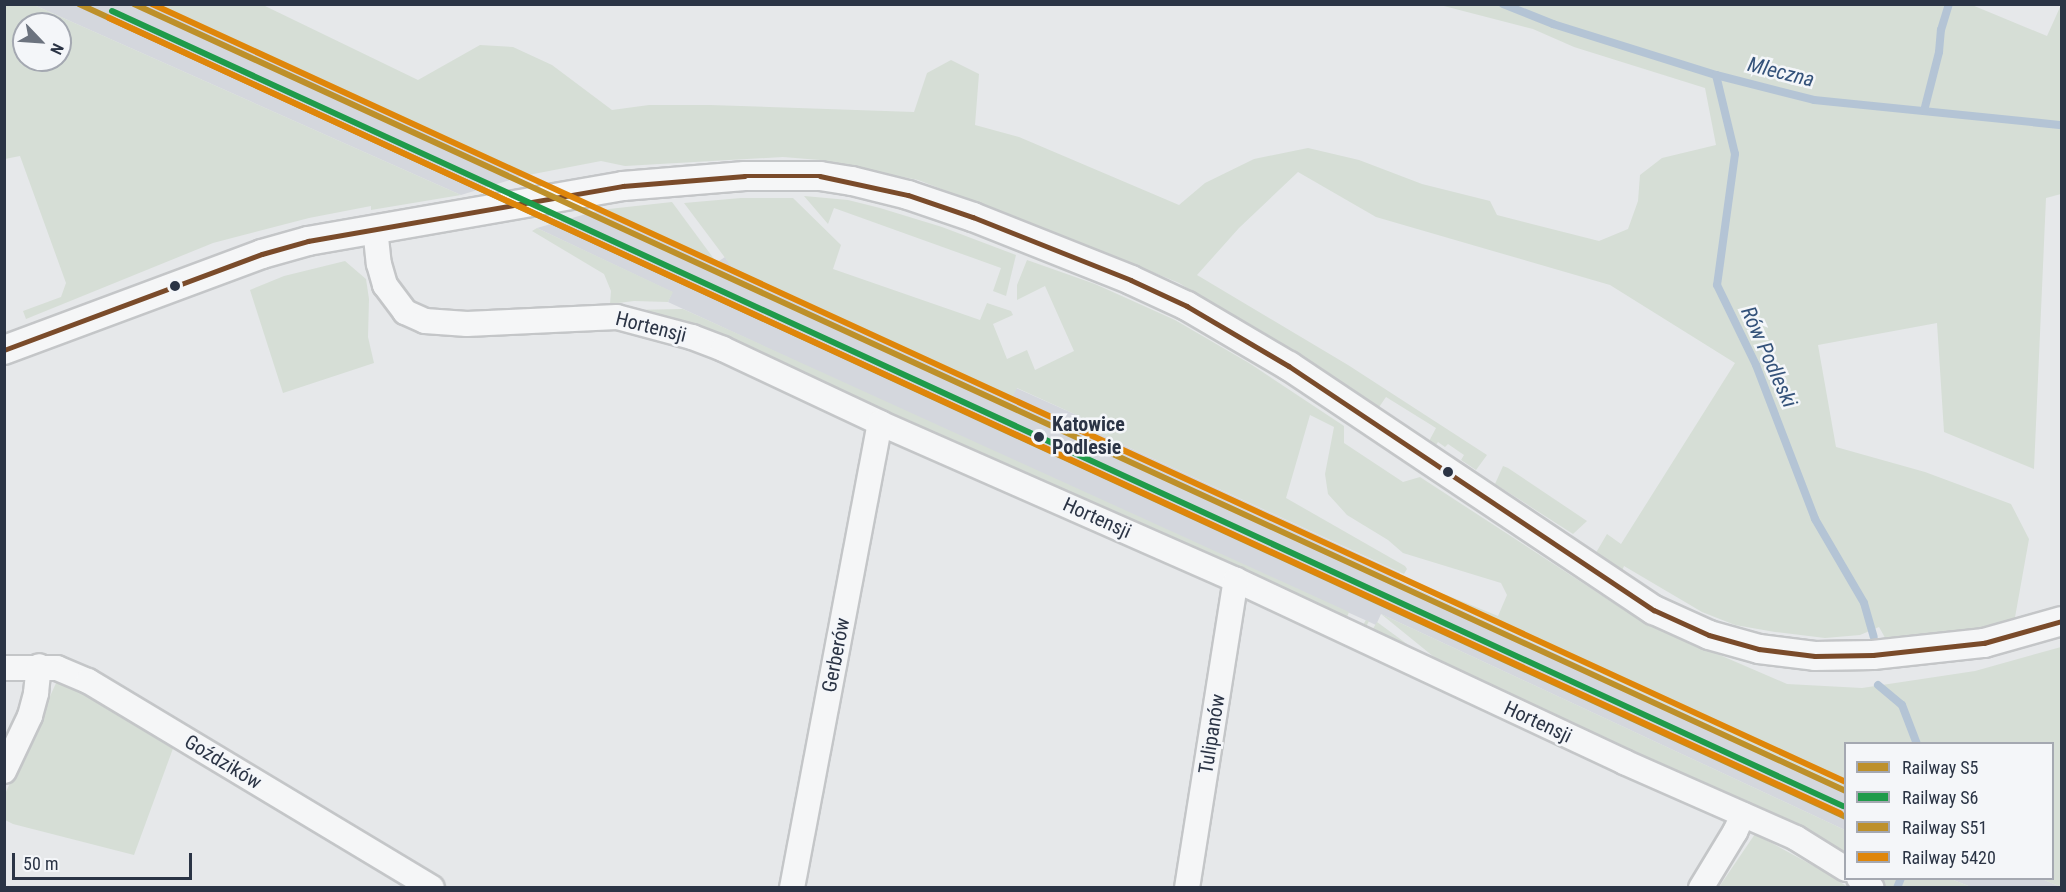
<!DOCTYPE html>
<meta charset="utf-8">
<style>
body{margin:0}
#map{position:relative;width:2066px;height:892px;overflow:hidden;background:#e6e8ea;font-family:"Roboto Condensed",sans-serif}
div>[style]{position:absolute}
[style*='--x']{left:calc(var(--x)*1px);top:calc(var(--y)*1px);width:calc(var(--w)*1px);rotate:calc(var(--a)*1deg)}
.built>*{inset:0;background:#d4d7dd}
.green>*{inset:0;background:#d6ded6}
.stream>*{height:8px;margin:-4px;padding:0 4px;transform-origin:4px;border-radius:4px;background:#b4c4d5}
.roads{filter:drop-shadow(2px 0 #c4c6c8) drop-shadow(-2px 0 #c4c6c8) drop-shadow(0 2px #c4c6c8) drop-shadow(0 -2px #c4c6c8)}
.minor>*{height:24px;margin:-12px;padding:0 12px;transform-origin:12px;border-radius:12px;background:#f5f6f7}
.tertiary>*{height:28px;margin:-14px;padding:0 14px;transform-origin:14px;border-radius:14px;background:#f5f6f7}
.bus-1>*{height:4.5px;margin:-2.25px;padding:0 2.25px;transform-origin:2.25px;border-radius:2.25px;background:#7a4b2a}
.rail-1>*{height:6px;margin:-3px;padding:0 3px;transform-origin:3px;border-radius:3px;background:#bd902a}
.rail-2>*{height:6px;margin:-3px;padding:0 3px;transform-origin:3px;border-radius:3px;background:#1f9b4a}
.rail-3>*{height:6px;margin:-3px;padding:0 3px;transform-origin:3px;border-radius:3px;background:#bd902a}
.rail-4>*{height:6px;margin:-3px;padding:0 3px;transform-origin:3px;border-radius:3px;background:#df860a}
.rail-5>*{height:6px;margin:-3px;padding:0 3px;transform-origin:3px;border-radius:3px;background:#df860a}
.dots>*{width:16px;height:16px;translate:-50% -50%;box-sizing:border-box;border:3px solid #f4f6f9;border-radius:50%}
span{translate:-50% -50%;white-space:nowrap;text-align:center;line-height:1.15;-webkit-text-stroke:5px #f4f6f9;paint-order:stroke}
.street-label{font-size:20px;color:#2b3445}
.stop-label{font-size:20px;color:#2b3445;font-weight:700}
.left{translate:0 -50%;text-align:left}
.water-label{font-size:21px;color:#34527a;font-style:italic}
.frame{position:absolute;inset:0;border:6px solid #2b3445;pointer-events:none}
.legend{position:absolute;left:1844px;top:742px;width:210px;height:138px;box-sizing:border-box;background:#f4f6f9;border:2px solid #a4a8b1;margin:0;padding:8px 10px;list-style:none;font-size:18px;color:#2b3445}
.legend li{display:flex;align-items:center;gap:12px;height:30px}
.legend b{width:30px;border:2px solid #a4a8b1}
.north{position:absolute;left:12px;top:12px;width:60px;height:60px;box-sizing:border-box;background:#f4f6f9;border:2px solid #a4a8b1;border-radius:50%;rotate:115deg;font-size:16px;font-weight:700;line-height:24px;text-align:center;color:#2b3445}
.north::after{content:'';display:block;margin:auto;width:21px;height:27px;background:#6c737f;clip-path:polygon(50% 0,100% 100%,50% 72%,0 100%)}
.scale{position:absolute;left:12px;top:853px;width:180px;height:27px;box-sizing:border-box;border:3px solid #2b3445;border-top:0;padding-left:8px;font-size:18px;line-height:21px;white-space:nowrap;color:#2b3445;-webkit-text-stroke:4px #f4f6f9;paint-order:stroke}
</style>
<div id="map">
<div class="built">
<div style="clip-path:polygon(34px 5px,152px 5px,523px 176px,461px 195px)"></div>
<div style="clip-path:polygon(600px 210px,716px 263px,725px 257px,732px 267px,1012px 397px,1016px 388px,1081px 417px,1078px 424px,1400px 573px,1397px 580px,1845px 787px,1845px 830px,1381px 614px,1376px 625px,943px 429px,668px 302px,672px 292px,537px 228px)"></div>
<div style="clip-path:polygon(1951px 879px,2042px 879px,2061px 887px,1971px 887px)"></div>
</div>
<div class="green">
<div style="clip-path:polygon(evenodd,5px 4px,34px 5px,461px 195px,371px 210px,371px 206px,309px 218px,213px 243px,26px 319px,23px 311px,61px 297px,66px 283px,20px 156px,5px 159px,5px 4px,24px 24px,60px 24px,60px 60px,24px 60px,24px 24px)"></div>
<div style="clip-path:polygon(152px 5px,263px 5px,418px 80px,480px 45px,513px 47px,552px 65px,612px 110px,649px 105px,710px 105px,914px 112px,927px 73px,951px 60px,979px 74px,975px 125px,1019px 137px,1179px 205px,1205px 183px,1254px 159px,1308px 148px,1359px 160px,1422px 184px,1490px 201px,1497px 215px,1599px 241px,1628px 229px,1638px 201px,1640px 175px,1662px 158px,1716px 145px,1705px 88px,1574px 47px,1533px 29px,1440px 5px,1972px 5px,2047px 36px,2061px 5px,2061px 194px,2046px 198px,2034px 469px,1944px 432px,1937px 323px,1818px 345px,1836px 447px,1925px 472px,2011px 504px,2029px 539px,2014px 623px,1888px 643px,1879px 627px,1860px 635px,1825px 638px,1775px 632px,1735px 625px,1702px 612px,1624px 566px,1620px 576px,1594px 556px,1607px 534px,1621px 544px,1735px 363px,1610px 285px,1376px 217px,1298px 172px,1239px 228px,1197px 275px,1348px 365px,1487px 455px,1476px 470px,1461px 460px,1464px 455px,1448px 444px,1445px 447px,1438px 442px,1434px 448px,1427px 445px,1436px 428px,1386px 397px,1375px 413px,1342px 386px,1179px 283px,1074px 240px,918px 180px,820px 160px,783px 157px,625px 166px,601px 161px,523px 176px)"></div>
<div style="clip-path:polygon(804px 196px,848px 200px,880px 208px,942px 227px,1016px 255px,1006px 296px,993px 291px,1001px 268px,834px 208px,828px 224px)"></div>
<div style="clip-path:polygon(741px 198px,793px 198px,841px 245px,833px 269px,980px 320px,987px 303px,1011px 311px,1013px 315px,993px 324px,1007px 359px,1027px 350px,1035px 370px,1074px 351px,1045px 286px,1017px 300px,1017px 285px,1027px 260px,1095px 284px,1175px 320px,1249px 363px,1344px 426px,1344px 443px,1403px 482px,1420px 477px,1641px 621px,1787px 684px,1862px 688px,1975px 671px,2061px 647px,2061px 887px,2042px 879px,2052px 878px,2052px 744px,1846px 744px,1845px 787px,1439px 599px,1444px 594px,1498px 616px,1507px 595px,1501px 583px,1403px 553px,1388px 540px,1347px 515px,1328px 494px,1325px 474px,1334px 427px,1310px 415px,1286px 498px,1405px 566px,1407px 569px,1404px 574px,1078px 424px,1081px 417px,1017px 388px,1012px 398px,732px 267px,684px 203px)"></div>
<div style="clip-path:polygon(672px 202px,717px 263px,600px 210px)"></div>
<div style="clip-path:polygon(537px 228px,673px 292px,668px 302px,634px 301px,610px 304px,611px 291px,604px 274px,532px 231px)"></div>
<div style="clip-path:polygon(345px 261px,366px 279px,369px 299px,368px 337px,374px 363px,283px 393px,250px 290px,284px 276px)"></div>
<div style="clip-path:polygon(683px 309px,1349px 612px,1347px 617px,1363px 625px,1366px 620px,1369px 621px,1363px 633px,629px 310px)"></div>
<div style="clip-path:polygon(1503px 466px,1508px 468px,1587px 521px,1573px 534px,1495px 484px)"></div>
<div style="clip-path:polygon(1381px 614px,1845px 830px,1845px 859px,1444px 671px,1434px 657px)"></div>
<div style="clip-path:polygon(1377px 622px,1407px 644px,1403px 651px,1368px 637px)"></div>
<div style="clip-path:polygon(57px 681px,66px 681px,175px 743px,134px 855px,13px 824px,5px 820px,5px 794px)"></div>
<div style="clip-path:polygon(1755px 834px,1823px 871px,1848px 887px,1719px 887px)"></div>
<div style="clip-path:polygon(1875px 879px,1951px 879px,1971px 887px,1888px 887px)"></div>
</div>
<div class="stream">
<div style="--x:1503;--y:4;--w:54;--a:21.8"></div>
<div style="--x:1553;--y:24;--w:171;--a:17.4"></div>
<div style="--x:1716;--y:75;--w:101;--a:14.3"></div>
<div style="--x:1814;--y:100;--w:249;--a:5.8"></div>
<div style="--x:1716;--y:75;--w:81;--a:76.5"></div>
<div style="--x:1735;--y:154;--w:132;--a:97.8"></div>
<div style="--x:1717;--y:285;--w:89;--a:64"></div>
<div style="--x:1756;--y:365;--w:165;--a:69"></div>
<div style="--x:1815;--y:519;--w:97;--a:59.7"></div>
<div style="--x:1864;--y:603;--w:35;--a:74"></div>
<div style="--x:1924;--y:111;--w:61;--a:-75.7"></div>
<div style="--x:1939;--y:52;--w:22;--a:-85"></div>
<div style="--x:1941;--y:30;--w:27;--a:-73"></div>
<div style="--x:1878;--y:685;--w:31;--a:40"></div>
<div style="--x:1902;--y:705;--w:42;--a:69"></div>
<div style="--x:1897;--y:888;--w:11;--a:-68"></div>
</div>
<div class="roads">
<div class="minor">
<div style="--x:375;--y:228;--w:36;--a:84"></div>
<div style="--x:379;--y:264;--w:22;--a:74"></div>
<div style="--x:385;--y:285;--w:34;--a:53"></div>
<div style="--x:405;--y:312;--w:22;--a:24"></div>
<div style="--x:425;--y:321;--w:42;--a:4.1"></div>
<div style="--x:467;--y:324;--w:150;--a:-2.7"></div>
<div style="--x:617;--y:317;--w:78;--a:14.9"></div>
<div style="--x:692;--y:337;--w:33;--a:21"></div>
<div style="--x:723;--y:349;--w:174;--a:25.2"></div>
<div style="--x:880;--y:423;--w:389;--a:23.8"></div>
<div style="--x:1236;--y:580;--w:429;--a:25.1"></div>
<div style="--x:1624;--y:762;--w:188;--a:23.8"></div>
<div style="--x:1796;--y:838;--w:59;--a:31.8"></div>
<div style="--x:4;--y:668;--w:53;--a:0"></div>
<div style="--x:57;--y:668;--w:34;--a:23"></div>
<div style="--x:88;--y:681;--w:401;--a:31"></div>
<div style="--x:4;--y:771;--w:61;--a:-64.7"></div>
<div style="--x:30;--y:716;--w:24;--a:-75"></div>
<div style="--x:36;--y:693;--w:27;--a:-84"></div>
<div style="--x:1859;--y:878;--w:16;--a:38"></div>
<div style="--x:792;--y:888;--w:473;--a:-79.3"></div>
<div style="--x:1187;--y:888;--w:312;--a:-81"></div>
<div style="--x:1701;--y:888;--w:66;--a:-58.7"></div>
<div style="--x:1735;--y:832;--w:19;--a:-65"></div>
</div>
<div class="tertiary">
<div style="--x:4;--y:350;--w:275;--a:-20.4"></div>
<div style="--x:262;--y:254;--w:48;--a:-15.8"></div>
<div style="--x:308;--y:241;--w:320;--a:-9.9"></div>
<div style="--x:623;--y:186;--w:122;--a:-4.7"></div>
<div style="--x:745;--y:176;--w:75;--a:0"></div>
<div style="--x:820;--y:176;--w:32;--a:9"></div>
<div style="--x:852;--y:181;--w:58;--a:14"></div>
<div style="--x:908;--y:195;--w:69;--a:18.7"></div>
<div style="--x:973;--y:217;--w:170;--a:21.7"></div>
<div style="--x:1131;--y:280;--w:62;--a:24.9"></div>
<div style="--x:1187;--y:306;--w:118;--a:30.5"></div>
<div style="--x:1289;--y:366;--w:439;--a:33.8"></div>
<div style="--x:1654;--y:610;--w:60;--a:24.4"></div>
<div style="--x:1709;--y:635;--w:52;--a:15.6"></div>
<div style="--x:1759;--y:649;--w:56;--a:7.1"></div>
<div style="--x:1815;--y:656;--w:58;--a:-1"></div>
<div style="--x:1873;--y:655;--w:112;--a:-6.2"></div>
<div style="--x:1984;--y:643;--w:81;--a:-15.8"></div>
</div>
</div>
<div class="bus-1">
<div style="--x:4;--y:350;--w:275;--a:-20.4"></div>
<div style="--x:262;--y:254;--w:48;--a:-15.8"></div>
<div style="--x:308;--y:241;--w:320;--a:-9.9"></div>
<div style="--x:623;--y:186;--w:122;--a:-4.7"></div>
<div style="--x:745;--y:176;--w:75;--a:0"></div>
<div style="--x:820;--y:176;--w:90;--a:12.2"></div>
<div style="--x:908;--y:195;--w:69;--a:18.7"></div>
<div style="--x:973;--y:217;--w:170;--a:21.7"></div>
<div style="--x:1131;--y:280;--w:62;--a:24.9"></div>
<div style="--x:1187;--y:306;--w:118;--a:30.5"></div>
<div style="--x:1289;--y:366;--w:439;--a:33.8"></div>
<div style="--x:1654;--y:610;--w:60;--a:24.4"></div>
<div style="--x:1709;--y:635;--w:52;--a:15.6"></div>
<div style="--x:1759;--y:649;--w:56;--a:7.1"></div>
<div style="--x:1815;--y:656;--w:58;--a:-1"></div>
<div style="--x:1873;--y:655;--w:112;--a:-6.2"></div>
<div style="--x:1984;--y:643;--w:81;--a:-15.8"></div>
</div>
<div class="rail-1">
<div style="--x:79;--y:4;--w:1945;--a:24.71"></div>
</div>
<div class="rail-2">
<div style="--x:112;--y:11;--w:1905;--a:24.67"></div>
</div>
<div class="rail-3">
<div style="--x:134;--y:4;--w:1884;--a:24.69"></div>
</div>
<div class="rail-4">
<div style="--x:109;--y:18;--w:1905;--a:24.67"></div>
</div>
<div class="rail-5">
<div style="--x:152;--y:4;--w:1864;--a:24.67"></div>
</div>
<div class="dots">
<div style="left:175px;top:286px;background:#2b3445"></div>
<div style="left:1039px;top:437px;background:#2b3445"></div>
<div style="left:1448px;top:472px;background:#2b3445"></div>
</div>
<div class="street-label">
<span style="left:651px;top:327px;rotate:14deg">Hortensji</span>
<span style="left:1097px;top:518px;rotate:24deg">Hortensji</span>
<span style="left:836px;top:655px;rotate:-79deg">Gerberów</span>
<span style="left:1538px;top:722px;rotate:25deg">Hortensji</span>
<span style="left:1212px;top:734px;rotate:-81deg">Tulipanów</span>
<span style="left:223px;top:762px;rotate:31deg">Goździków</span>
</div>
<div class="stop-label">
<span class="left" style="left:1052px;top:436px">Katowice<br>Podlesie</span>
</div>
<div class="water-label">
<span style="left:1781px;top:72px;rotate:14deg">Mleczna</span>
<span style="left:1769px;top:357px;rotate:66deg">Rów Podleski</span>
</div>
<div class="frame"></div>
<ul class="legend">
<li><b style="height:8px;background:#bd902a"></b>Railway S5</li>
<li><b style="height:8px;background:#1f9b4a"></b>Railway S6</li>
<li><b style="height:8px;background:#bd902a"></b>Railway S51</li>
<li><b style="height:8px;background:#df860a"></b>Railway 5420</li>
</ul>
<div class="north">N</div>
<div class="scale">50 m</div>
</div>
